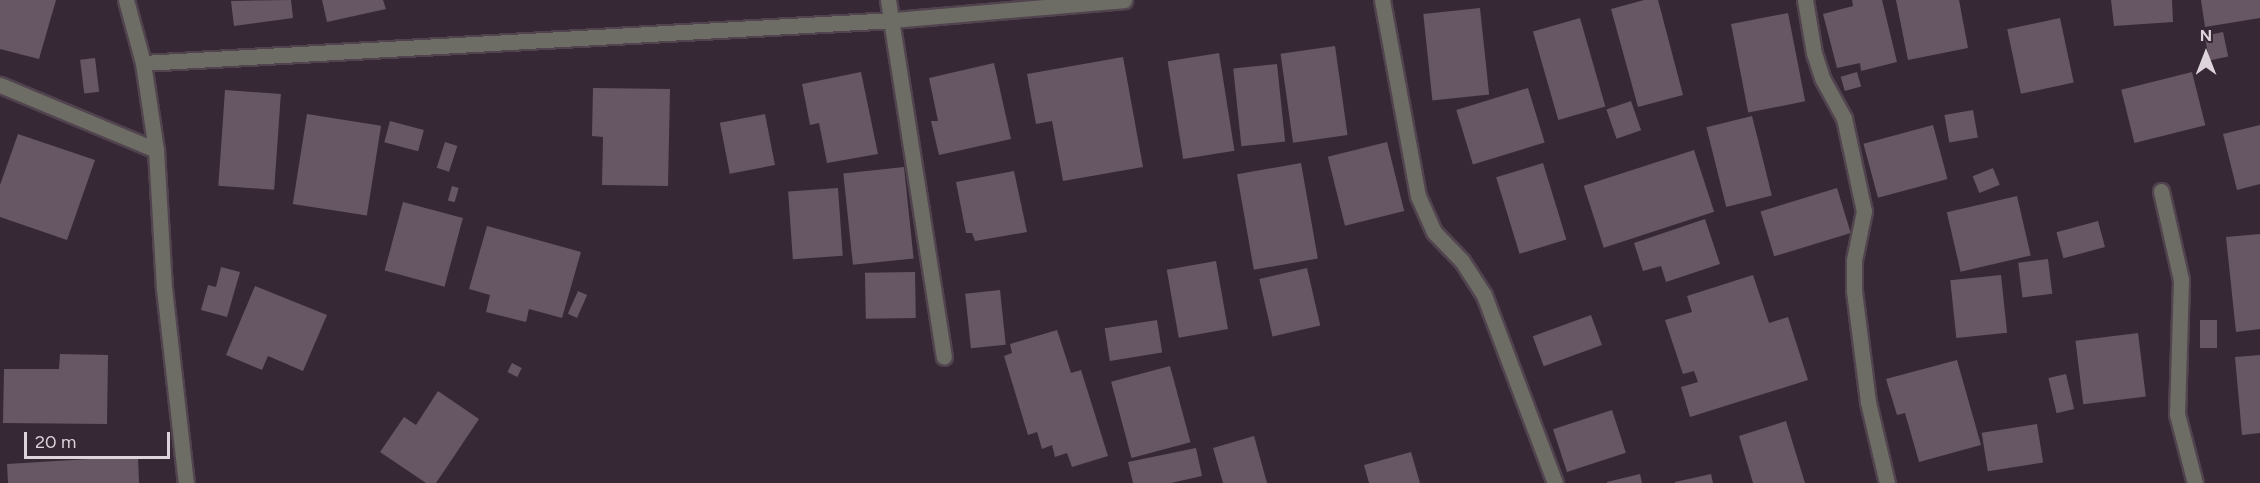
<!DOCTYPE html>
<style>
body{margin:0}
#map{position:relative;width:2260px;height:483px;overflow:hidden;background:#362834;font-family:Figtree,sans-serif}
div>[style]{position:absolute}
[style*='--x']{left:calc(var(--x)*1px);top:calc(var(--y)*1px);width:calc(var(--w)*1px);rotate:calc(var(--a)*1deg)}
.building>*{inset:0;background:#675765;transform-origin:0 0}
.roads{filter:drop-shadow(2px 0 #51444f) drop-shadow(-2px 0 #51444f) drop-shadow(0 2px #51444f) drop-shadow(0 -2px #51444f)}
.minor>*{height:15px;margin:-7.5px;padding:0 7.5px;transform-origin:7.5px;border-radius:7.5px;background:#6e6d65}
span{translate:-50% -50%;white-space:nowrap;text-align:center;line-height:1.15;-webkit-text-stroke:6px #362834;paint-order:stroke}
.north{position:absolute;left:2176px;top:24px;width:60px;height:60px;-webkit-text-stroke:4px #362834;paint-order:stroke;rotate:0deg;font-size:16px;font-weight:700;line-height:24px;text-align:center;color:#ddd4dc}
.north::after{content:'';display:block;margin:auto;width:21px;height:27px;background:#ddd4dc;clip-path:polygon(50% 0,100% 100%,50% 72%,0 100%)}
.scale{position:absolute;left:24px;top:432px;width:146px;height:27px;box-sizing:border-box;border:3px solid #ddd4dc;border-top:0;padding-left:8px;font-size:18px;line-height:21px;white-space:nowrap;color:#ddd4dc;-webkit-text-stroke:4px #362834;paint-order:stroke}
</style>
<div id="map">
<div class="building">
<div style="clip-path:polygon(0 0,56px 0,39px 59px,0 49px)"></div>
<div style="clip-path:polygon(291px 0,293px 18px,234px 26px,231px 1px)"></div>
<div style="clip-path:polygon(322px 0,383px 0,386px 9px,327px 22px)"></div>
<div style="clip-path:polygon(1644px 0,1658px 0,1683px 95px,1638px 107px,1611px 9px)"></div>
<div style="clip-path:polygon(1852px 0,1882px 0,1897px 62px,1861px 71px,1860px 63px,1837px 68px,1823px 14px,1853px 6px)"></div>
<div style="clip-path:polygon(1896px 0,1959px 0,1968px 48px,1908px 60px)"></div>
<div style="clip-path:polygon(2111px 0,2172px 0,2173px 22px,2114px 26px)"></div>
<div style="clip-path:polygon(2201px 0,2260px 0,2260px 18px,2205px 27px)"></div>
<div style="left:1480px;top:8px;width:87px;height:57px;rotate:84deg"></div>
<div style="left:1788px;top:13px;width:90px;height:58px;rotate:79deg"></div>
<div style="left:1580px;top:18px;width:92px;height:49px;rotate:74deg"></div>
<div style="left:2060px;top:18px;width:66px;height:54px;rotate:78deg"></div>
<div style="left:2223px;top:32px;width:25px;height:19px;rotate:78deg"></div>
<div style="left:1335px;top:46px;width:90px;height:55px;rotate:82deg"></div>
<div style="left:1219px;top:53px;width:99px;height:52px;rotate:81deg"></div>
<div style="clip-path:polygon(1123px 57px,1143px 167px,1063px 181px,1052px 121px,1036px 124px,1027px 74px)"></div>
<div style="left:95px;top:58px;width:34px;height:15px;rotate:83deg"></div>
<div style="clip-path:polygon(994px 63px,1011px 139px,939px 155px,931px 121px,938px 121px,929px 78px)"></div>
<div style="left:1277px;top:64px;width:78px;height:44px;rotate:84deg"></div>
<div style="clip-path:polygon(861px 72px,878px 154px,827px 163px,819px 123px,810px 125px,802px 84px)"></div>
<div style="left:1857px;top:72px;width:15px;height:17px;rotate:74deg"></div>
<div style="left:2192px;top:72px;width:55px;height:73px;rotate:76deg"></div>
<div style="clip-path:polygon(593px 88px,670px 89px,668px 186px,602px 185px,603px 137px,592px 136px)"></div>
<div style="left:1528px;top:88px;width:57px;height:75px;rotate:73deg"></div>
<div style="left:225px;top:90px;width:56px;height:96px;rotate:4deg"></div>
<div style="left:1631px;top:101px;width:31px;height:26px;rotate:71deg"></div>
<div style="left:1973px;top:110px;width:28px;height:29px;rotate:80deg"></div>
<div style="left:307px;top:114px;width:75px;height:91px;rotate:9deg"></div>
<div style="left:765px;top:114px;width:52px;height:46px;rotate:79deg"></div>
<div style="left:1752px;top:116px;width:82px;height:47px;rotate:76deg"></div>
<div style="left:390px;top:121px;width:35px;height:22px;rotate:15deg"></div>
<div style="left:1933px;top:125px;width:56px;height:72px;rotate:75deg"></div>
<div style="clip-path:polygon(2260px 125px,2260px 184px,2237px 190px,2223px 134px)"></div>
<div style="clip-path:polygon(18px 134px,95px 160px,67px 240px,0 217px,0 185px)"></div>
<div style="left:445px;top:142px;width:13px;height:27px;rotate:18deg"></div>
<div style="left:1387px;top:142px;width:71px;height:61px;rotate:76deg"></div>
<div style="left:1694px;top:150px;width:65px;height:116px;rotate:72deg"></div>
<div style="left:1301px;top:163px;width:97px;height:65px;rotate:80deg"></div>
<div style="left:1543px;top:163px;width:80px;height:49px;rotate:73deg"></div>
<div style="left:904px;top:167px;width:92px;height:61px;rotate:84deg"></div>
<div style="left:1993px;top:168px;width:18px;height:22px;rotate:68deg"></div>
<div style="clip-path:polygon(1014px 171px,1027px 232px,975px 241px,972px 233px,966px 233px,956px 182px)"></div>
<div style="left:452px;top:186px;width:7px;height:15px;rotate:16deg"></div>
<div style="left:838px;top:188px;width:68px;height:50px;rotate:86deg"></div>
<div style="left:1837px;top:188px;width:47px;height:80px;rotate:73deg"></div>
<div style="left:2017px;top:196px;width:61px;height:72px;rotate:77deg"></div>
<div style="left:403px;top:202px;width:62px;height:71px;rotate:15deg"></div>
<div style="clip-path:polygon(1705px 219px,1720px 264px,1666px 282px,1661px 266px,1643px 271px,1634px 243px)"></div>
<div style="left:2098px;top:221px;width:27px;height:43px;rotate:75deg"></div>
<div style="clip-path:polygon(487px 226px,581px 252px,562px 318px,529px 309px,526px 322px,486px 312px,490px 295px,469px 289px)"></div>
<div style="clip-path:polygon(2260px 234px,2260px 329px,2236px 332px,2226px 237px)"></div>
<div style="left:2048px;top:259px;width:35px;height:30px;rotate:83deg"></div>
<div style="left:1216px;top:261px;width:69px;height:50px;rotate:80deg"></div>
<div style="clip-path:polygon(221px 267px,240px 272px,227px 317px,201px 310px,208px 285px,216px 287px)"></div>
<div style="left:1307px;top:268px;width:59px;height:49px;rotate:77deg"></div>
<div style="left:915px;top:272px;width:46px;height:50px;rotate:89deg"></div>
<div style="clip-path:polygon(1753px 275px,1769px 323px,1788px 317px,1808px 380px,1690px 417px,1681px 387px,1698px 382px,1694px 371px,1683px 374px,1665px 320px,1692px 312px,1687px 296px)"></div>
<div style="left:2001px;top:275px;width:58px;height:51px;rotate:84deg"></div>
<div style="clip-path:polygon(255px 286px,327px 315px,303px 371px,268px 356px,262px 370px,226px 355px)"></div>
<div style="left:1000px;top:290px;width:55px;height:35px;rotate:84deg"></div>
<div style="left:578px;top:291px;width:10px;height:25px;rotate:24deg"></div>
<div style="left:1591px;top:315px;width:32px;height:62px;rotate:70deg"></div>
<div style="left:1157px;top:320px;width:33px;height:53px;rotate:81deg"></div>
<div style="left:2200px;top:320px;width:17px;height:28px"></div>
<div style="clip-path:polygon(1057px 330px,1071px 373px,1081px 370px,1108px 456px,1072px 467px,1067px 453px,1055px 457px,1052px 445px,1042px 449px,1037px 432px,1028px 435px,1004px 356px,1012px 353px,1010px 344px)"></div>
<div style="left:2138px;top:333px;width:64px;height:63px;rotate:83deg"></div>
<div style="clip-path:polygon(60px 354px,108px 355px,107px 424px,3px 423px,4px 369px,59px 369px)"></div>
<div style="clip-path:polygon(2260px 355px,2260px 433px,2242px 435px,2235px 357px)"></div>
<div style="clip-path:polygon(1957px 360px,1981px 445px,1919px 462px,1905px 413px,1897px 415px,1886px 379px)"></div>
<div style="left:512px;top:363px;width:11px;height:10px;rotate:27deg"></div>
<div style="left:1170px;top:366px;width:79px;height:61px;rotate:75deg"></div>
<div style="left:2066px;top:374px;width:36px;height:18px;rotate:77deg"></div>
<div style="clip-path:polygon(438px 391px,479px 419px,436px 483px,426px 483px,380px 452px,404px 417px,416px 425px)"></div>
<div style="left:1612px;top:410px;width:45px;height:62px;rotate:72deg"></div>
<div style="clip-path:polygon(1786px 421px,1805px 483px,1753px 483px,1739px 436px)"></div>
<div style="left:2037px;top:424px;width:39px;height:56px;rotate:81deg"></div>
<div style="clip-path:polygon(1254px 436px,1267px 483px,1223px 483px,1213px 448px)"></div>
<div style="clip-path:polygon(1196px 448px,1202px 476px,1171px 483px,1133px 483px,1128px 462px)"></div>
<div style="clip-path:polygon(1411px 452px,1420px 483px,1369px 483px,1364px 465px)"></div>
<div style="clip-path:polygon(138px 456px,139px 483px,8px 483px,7px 464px)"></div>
<div style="clip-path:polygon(1640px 474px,1642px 483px,1607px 483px,1607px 482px)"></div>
<div style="clip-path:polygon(1711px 474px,1713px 483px,1675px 483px,1675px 482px)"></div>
</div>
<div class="roads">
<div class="minor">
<div style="--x:126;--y:0;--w:65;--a:74.9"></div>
<div style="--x:143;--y:63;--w:88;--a:81.5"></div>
<div style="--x:156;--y:150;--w:138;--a:86.7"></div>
<div style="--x:164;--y:288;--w:196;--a:83.6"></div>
<div style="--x:888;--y:0;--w:361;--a:81.1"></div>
<div style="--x:1382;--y:0;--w:199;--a:79.6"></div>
<div style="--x:1418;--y:196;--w:39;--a:66"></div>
<div style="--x:1434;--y:232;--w:40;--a:46"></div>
<div style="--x:1462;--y:261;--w:40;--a:57.1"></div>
<div style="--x:1484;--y:295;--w:201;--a:69.3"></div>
<div style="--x:1805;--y:0;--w:54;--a:80.4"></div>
<div style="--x:1814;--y:53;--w:26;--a:72"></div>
<div style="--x:1822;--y:78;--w:46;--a:61.2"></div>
<div style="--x:1844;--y:118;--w:95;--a:77.9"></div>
<div style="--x:1864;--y:211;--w:50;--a:101.5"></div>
<div style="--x:1854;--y:260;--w:31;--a:90"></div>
<div style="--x:1854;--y:291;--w:112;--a:82.8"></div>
<div style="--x:1868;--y:402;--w:83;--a:76.8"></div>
<div style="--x:143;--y:63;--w:751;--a:-3.28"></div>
<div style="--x:893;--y:20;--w:232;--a:-4.9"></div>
<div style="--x:0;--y:85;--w:169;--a:22.6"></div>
<div style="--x:2161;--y:191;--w:91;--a:77.3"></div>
<div style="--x:2181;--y:280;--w:134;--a:91.7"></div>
<div style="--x:2177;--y:414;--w:71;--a:75.4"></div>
</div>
</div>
<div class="north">N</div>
<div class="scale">20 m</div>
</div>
